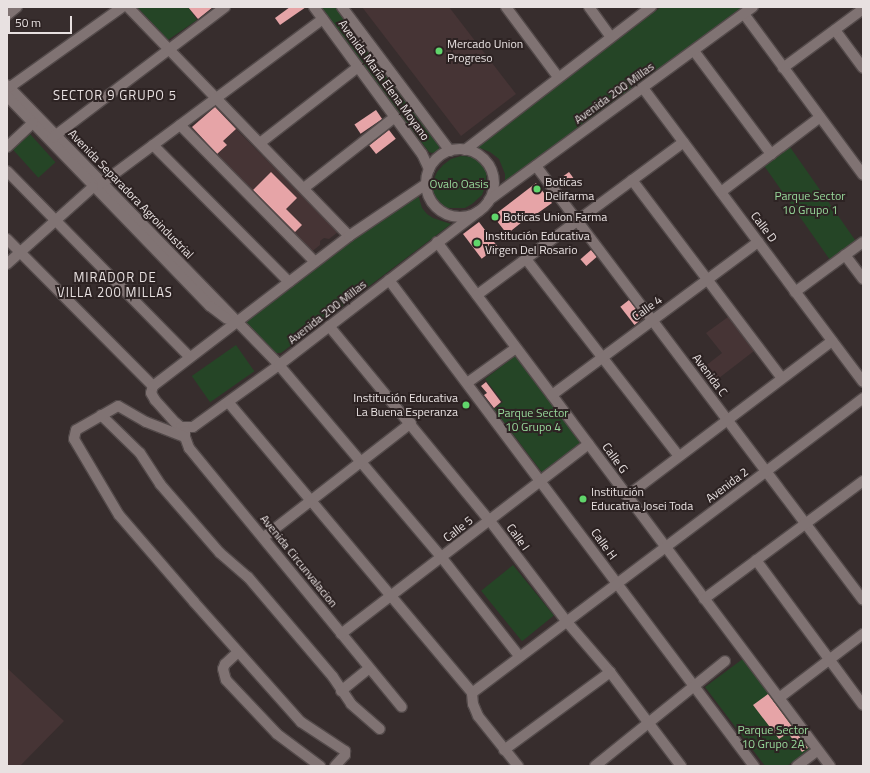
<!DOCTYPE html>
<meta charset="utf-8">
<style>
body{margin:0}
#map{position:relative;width:870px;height:773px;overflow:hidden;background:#372d2d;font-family:"Titillium Web",sans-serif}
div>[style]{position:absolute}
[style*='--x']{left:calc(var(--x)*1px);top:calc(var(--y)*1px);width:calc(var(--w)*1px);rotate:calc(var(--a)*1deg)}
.built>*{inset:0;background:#463435}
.green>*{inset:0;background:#254526;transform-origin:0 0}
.building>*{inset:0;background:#e6a4a7;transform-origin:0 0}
.roads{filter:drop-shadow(1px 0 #534a4a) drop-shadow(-1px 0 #534a4a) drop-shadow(0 1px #534a4a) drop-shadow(0 -1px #534a4a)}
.minor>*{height:10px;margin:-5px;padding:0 5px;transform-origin:5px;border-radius:5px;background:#807373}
.minor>.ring{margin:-5px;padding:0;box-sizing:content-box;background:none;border:10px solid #807373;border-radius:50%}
.dots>*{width:11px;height:11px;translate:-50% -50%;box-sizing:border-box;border:2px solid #2d2323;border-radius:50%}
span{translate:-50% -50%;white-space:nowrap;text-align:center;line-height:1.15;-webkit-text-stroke:4px #2d2323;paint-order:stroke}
.poi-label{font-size:12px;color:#e8e1e1}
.left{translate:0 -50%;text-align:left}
.right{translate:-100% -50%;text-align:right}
.street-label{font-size:12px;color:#e8e1e1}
.park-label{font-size:12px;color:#97d89a}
.neighbourhood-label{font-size:13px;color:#e8e1e1;letter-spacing:1px}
.frame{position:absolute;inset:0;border:8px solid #e8e1e1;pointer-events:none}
.scale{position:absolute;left:8px;top:16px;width:64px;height:18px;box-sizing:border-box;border:2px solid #e8e1e1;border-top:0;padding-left:5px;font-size:12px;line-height:14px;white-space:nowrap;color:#e8e1e1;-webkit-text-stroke:3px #2d2323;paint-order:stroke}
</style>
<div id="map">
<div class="built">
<div style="clip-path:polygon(362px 7px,449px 7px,516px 94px,461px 136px)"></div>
<div style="clip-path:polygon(215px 103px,238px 128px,237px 130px,338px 232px,329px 239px,324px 238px,320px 241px,320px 245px,310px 253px,189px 129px)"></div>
<div style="clip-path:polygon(728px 317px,754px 351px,710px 385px,699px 371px,722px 353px,706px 333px)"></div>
<div style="clip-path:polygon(7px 668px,64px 721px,20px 766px,7px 766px)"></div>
</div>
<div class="green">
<div style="clip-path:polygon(137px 7px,188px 7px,197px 20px,168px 40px)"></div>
<div style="clip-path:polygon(318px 7px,336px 7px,440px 144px,438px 151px,432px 153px,429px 152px)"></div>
<div style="clip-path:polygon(661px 7px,742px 7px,505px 185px,505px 174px,499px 159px,490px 152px,475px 146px)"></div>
<div style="left:30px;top:134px;width:38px;height:23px;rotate:48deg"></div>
<div style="left:790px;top:147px;width:115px;height:32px;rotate:55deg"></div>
<div style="clip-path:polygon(461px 156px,475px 157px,481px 161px,487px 171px,485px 187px,482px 195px,472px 204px,465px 208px,448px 208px,442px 207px,434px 199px,432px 194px,432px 184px,437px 172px,443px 165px,451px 159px)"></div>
<div style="clip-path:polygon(417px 191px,422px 208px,427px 214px,433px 218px,451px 224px,281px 353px,275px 353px,247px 329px,246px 324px,247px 320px)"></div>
<div style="left:236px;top:345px;width:32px;height:54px;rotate:55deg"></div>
<div style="clip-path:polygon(515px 356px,584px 445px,544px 475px,494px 409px,503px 402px,485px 379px)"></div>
<div style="left:513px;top:565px;width:65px;height:41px;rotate:51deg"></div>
<div style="clip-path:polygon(744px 658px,812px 748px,787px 766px,765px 766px,705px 687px)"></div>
</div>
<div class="building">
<div style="clip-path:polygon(188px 7px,213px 7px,198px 19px)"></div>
<div style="clip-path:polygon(290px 7px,306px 7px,280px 25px,275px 18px)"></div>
<div style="clip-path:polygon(215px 107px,236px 129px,223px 141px,227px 145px,217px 154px,192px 127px)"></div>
<div style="left:376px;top:110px;width:11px;height:26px;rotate:56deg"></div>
<div style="left:389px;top:130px;width:11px;height:25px;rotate:52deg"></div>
<div style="clip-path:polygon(271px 172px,297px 198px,286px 209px,302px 225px,295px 232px,253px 190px)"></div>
<div style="left:569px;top:172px;width:9px;height:14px;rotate:54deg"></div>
<div style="clip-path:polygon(536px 183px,552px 203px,528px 220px,527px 218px,507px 234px,493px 216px)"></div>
<div style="left:479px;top:222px;width:31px;height:20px;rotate:53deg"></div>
<div style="left:591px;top:250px;width:9px;height:14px;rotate:49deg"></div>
<div style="left:629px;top:300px;width:23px;height:11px;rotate:52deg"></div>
<div style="clip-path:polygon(486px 382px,501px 402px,494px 408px,484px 395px,487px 393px,481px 386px)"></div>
<div style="clip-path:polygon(768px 694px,808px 748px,802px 752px,788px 733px,779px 739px,753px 705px)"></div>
</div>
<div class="roads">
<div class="minor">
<div style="--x:128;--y:7;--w:318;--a:46"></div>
<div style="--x:314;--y:7;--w:182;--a:53.7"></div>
<div style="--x:422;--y:154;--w:17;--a:65"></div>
<div style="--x:342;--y:7;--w:180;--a:53.1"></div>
<div style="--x:506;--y:7;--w:87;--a:53.4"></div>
<div style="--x:589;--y:7;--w:37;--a:54"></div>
<div style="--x:744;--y:14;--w:200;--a:53.5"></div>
<div style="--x:7;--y:15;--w:13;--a:-39"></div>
<div style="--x:835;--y:30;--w:47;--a:53.6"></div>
<div style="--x:694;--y:51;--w:129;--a:53.2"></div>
<div style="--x:783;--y:68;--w:99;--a:-36.4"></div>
<div style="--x:7;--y:85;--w:390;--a:45.8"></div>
<div style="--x:279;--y:365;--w:253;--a:49.8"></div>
<div style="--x:442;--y:558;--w:125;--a:51.8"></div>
<div style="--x:10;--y:87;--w:138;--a:-35.5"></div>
<div style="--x:643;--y:88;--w:367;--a:53.2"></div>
<div style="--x:7;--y:96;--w:292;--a:46"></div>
<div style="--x:210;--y:306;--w:21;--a:37"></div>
<div style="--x:180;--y:125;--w:192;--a:45.4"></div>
<div style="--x:52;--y:138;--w:217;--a:-37.1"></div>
<div style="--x:260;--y:143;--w:124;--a:-37.8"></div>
<div style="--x:153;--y:145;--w:193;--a:45.2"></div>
<div style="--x:7;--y:147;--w:35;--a:-43"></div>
<div class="ring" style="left:426px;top:149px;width:58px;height:58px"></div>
<div style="--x:465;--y:150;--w:235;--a:-37.6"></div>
<div style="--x:536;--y:166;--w:543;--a:53"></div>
<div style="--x:7;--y:171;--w:261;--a:45.5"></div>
<div style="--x:632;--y:180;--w:248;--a:52.9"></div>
<div style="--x:102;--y:183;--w:275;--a:-36.6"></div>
<div style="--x:304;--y:188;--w:115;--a:-38"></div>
<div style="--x:721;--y:192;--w:124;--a:-37.1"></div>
<div style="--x:489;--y:200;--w:327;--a:-36.2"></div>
<div style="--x:7;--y:239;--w:207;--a:45.2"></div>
<div style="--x:437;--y:242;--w:655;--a:53.13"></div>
<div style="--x:845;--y:255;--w:30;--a:53"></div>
<div style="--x:526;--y:259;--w:248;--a:52.2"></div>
<div style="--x:7;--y:264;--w:115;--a:-41.8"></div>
<div style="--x:389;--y:280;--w:608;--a:53.09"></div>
<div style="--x:795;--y:292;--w:84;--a:-36.3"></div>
<div style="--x:477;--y:295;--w:257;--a:-36.5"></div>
<div style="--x:329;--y:326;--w:253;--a:50.5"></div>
<div style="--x:490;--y:521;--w:127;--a:52.7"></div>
<div style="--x:567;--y:622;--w:66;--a:49.3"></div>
<div style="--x:610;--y:672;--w:118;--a:52.9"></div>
<div style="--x:467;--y:383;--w:60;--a:-35.5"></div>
<div style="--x:153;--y:386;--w:7;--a:106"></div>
<div style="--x:151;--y:393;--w:8;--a:60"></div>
<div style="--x:155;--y:400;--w:31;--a:48"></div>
<div style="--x:176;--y:423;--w:6;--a:39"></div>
<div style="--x:181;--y:427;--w:12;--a:0"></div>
<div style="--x:193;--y:427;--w:106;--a:-35.8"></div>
<div style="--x:279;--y:365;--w:252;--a:-37.6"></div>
<div style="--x:153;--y:386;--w:247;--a:-37.4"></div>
<div style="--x:349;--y:236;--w:93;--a:-34"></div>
<div style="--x:552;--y:395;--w:257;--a:-36.6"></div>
<div style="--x:229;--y:403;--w:378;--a:50"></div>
<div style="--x:472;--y:693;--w:11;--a:85"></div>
<div style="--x:473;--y:704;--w:13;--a:67"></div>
<div style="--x:478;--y:716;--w:64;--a:51.3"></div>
<div style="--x:101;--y:415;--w:54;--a:44.3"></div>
<div style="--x:140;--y:453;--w:37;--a:57"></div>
<div style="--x:160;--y:484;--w:91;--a:49"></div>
<div style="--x:220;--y:553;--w:37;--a:41"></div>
<div style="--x:248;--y:577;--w:131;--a:49.6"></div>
<div style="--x:333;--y:677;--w:32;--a:56"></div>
<div style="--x:351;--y:704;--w:38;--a:41"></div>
<div style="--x:185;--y:431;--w:6;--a:90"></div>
<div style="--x:185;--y:437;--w:12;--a:70"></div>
<div style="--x:189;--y:448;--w:335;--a:50.6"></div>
<div style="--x:185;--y:437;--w:42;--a:-159"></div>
<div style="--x:146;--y:422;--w:32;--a:-150"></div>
<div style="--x:118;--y:406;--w:48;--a:150.3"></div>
<div style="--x:76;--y:430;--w:9;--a:103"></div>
<div style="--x:74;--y:439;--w:88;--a:59.4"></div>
<div style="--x:119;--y:515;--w:115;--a:49.2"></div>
<div style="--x:194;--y:602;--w:161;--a:48.3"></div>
<div style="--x:301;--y:722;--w:53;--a:33.4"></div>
<div style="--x:345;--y:751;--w:4;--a:90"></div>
<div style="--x:345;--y:755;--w:15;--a:132"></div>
<div style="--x:627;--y:496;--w:257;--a:-37.1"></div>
<div style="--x:264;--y:537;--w:186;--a:-37.8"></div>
<div style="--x:756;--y:560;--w:180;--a:53.6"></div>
<div style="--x:704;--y:599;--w:198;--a:-36.6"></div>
<div style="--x:341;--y:634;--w:312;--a:-37.5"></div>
<div style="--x:238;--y:652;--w:18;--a:137"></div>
<div style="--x:225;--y:664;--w:5;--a:112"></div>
<div style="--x:223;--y:669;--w:11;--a:75"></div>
<div style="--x:226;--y:680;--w:74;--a:46.6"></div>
<div style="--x:277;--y:734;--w:54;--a:36.7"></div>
<div style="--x:341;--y:691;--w:36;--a:-39"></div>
<div style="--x:472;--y:693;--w:490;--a:-37"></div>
<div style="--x:779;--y:698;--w:106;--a:-37.3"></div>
<div style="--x:504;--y:750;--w:132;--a:-36.3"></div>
<div style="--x:595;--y:766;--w:167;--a:-38.9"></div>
<div style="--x:797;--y:766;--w:26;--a:-37"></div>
</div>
</div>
<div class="dots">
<div style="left:439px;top:51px;background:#60d56b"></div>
<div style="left:537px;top:189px;background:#60d56b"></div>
<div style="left:495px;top:217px;background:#60d56b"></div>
<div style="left:477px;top:243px;background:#60d56b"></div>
<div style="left:466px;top:405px;background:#60d56b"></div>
<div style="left:583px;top:499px;background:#60d56b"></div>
</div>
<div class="poi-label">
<span class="left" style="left:447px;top:51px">Mercado Union<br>Progreso</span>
<span class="left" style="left:545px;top:189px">Boticas<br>Delifarma</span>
<span class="left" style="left:503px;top:217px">Boticas Union Farma</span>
<span class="left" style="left:485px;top:243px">Institución Educativa<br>Virgen Del Rosario</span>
<span class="right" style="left:458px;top:405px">Institución Educativa<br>La Buena Esperanza</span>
<span class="left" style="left:591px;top:499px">Institución<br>Educativa Josei Toda</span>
</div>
<div class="street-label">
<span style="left:384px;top:80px;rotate:54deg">Avenida María Elena Moyano</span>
<span style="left:614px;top:93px;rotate:-36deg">Avenida 200 Millas</span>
<span style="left:131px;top:194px;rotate:46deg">Avenida Separadora Agroindustrial</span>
<span style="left:764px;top:227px;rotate:53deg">Calle D</span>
<span style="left:647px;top:308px;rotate:-36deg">Calle 4</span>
<span style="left:327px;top:312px;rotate:-38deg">Avenida 200 Millas</span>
<span style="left:710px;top:375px;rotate:53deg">Avenida C</span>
<span style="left:615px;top:458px;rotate:54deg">Calle G</span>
<span style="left:727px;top:485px;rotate:-37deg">Avenida 2</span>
<span style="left:458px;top:529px;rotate:-38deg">Calle 5</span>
<span style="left:518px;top:537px;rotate:54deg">Calle I</span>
<span style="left:604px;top:544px;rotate:54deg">Calle H</span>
<span style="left:299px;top:561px;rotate:51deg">Avenida Circunvalacion</span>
</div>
<div class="park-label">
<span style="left:459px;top:184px">Ovalo Oasis</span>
<span style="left:810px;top:203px">Parque Sector<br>10 Grupo 1</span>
<span style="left:533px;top:420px">Parque Sector<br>10 Grupo 4</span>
<span style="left:773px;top:737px">Parque Sector<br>10 Grupo 2A</span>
</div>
<div class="neighbourhood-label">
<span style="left:115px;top:95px">SECTOR 9 GRUPO 5</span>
<span style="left:115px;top:285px">MIRADOR DE<br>VILLA 200 MILLAS</span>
</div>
<div class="frame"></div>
<div class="scale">50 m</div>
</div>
